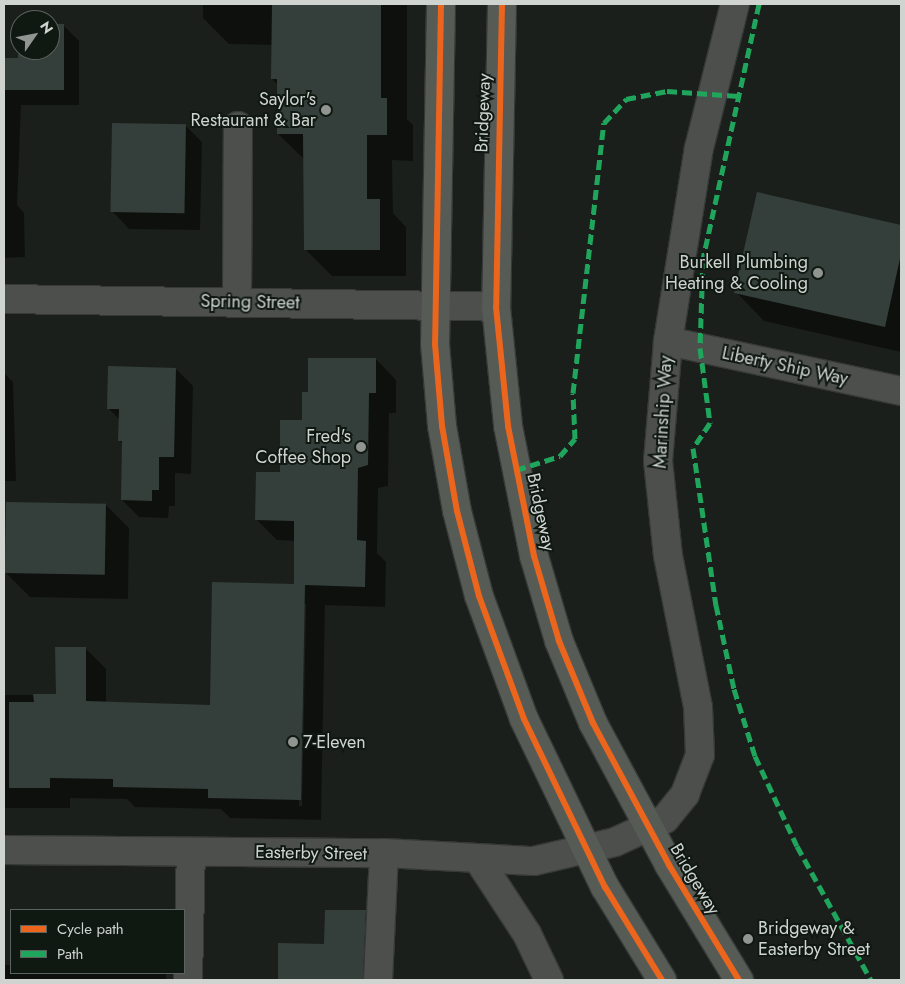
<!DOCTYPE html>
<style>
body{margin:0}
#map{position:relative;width:905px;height:984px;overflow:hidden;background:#1b1f1c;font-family:Jost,sans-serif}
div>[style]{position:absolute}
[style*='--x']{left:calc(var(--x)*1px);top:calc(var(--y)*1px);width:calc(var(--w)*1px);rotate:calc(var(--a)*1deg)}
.shadow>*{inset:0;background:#0007}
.building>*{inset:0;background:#343f3c;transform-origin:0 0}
.roads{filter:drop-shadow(1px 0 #363937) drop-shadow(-1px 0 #363937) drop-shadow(0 1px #363937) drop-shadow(0 -1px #363937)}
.minor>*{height:28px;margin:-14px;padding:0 14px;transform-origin:14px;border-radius:14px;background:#4c4f4c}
.major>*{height:28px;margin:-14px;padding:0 14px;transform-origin:14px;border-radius:14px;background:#565b55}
.quiet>*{height:5px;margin-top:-2.5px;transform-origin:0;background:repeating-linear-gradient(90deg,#20a55d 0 10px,transparent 0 15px)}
.cycleway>*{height:6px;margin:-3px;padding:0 3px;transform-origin:3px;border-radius:3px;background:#eb651d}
.dots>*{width:14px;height:14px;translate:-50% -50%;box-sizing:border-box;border:2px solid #101812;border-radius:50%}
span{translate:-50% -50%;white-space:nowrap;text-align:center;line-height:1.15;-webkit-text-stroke:4px #101812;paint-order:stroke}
.poi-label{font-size:18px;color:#cfd4d1}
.right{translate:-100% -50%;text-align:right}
.left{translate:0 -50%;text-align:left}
.street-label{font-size:18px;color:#cfd4d1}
.frame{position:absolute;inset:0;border:5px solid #cfd4d1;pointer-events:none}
.legend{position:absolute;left:10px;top:909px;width:175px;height:65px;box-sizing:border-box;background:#101812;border:1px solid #5c635e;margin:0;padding:6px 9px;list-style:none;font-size:15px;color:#cfd4d1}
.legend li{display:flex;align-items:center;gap:10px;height:25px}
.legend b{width:25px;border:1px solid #5c635e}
.north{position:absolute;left:10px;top:10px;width:50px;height:50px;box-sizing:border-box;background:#101812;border:1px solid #5c635e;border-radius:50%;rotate:57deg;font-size:14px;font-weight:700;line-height:20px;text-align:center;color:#cfd4d1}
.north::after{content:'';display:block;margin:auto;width:18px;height:22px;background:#909592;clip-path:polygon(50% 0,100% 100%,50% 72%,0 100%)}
</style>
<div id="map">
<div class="shadow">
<div style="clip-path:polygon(203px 4px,407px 4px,407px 119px,413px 125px,413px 161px,392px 160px,393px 213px,406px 227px,406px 276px,332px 276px,305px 249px,305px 160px,278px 134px,278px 85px,272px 79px,273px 45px,229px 44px,203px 18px)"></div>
<div style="clip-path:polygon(19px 25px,20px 50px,50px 50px,50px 25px,63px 25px,79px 41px,79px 105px,21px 105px,17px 205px,24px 213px,25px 257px,4px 258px,4px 59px,19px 60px)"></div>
<div style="clip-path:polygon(185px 125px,202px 142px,200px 230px,129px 229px,113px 212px)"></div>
<div style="clip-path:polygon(758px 194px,901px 226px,901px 352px,764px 321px,736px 292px)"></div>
<div style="clip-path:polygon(evenodd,376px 359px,396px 380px,396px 413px,389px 413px,388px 486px,378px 488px,377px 553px,386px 562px,385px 607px,325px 605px,321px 820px,230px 818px,221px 809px,135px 807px,127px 799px,70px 798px,70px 808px,4px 808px,4px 695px,57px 695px,85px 648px,106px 669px,106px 702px,211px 706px,295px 585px,295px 541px,277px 540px,257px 520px,303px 422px,309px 393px,376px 359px,303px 604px,306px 604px,302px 806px,299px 806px,303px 604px)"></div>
<div style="clip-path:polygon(176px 369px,193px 386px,191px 474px,175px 473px,175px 506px,169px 506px,168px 518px,139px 517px,122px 500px,123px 444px,119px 440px,120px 420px,108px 408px)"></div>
<div style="clip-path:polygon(4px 373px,13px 382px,16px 481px,4px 481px)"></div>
<div style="clip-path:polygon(7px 503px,105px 504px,129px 528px,128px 599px,30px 597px,6px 573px)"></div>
<div style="clip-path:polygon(365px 911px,386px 932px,385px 980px,279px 980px,279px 944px,325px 945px)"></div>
<div style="clip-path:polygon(4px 965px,11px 965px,11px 973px,166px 973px,166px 980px,4px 980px)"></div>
</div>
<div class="building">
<div style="clip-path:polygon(272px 4px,381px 4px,381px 98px,387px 98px,387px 135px,367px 135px,367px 199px,380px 199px,380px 250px,304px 250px,303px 134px,277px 134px,277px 79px,271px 79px)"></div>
<div style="clip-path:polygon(18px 24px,20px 50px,50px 50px,50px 24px,64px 24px,64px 90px,4px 90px,4px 58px,18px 58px)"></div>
<div style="left:112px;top:123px;width:74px;height:89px;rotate:1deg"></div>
<div style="clip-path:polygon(757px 192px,901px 225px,901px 254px,885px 327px,734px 293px)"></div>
<div style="clip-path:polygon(308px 358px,376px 358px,376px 393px,369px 393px,368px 465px,358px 468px,357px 540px,366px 541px,365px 587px,305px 585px,301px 800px,208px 798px,208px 789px,113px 787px,113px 779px,50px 778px,50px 788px,9px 788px,9px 702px,34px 702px,33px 694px,56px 694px,55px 647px,86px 647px,86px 701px,210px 705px,212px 582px,294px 584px,294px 521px,255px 520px,256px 472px,280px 472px,280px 420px,302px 420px,302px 392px,308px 392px)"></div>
<div style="clip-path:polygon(108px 366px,176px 368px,174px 457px,159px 457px,159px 490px,152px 490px,152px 501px,121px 500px,122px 441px,118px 441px,119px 409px,107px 409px)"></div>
<div style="left:6px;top:502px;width:100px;height:71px;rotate:1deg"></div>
<div style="clip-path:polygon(325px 910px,366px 910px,363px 980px,278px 980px,278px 943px,324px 944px)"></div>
</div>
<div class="roads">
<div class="minor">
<div style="--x:4;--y:299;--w:492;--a:0.9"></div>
<div style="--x:237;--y:301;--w:175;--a:-89.7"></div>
<div style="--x:668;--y:341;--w:238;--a:12.1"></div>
<div style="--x:4;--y:850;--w:380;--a:0.5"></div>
<div style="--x:384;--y:853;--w:150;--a:3.1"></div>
<div style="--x:534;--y:861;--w:83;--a:-13.2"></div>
<div style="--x:615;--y:842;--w:55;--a:-24.7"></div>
<div style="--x:665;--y:819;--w:32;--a:-51"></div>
<div style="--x:685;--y:794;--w:42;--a:-69"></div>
<div style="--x:700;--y:755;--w:48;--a:-92.4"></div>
<div style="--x:698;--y:707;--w:154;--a:-101.2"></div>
<div style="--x:668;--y:556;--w:96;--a:-96"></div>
<div style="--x:658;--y:461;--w:120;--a:-85.2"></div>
<div style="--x:668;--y:341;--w:195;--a:-80.9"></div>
<div style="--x:699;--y:148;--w:148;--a:-76"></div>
<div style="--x:478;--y:859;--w:90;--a:56.8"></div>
<div style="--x:527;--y:934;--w:51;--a:64.4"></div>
<div style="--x:188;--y:980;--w:128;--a:-88.7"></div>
<div style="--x:378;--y:980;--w:127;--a:-87.3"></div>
</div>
<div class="major">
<div style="--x:441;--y:4;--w:340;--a:91"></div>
<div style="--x:435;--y:344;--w:82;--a:85.1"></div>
<div style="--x:442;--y:426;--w:86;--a:80"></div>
<div style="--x:457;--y:511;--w:88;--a:75.5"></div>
<div style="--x:479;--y:596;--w:131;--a:69.9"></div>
<div style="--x:524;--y:719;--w:187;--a:64.3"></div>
<div style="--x:605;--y:887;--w:109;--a:58.5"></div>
<div style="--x:502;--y:4;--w:303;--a:91.1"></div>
<div style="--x:496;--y:307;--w:120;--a:84.2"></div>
<div style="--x:508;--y:426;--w:133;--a:78.7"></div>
<div style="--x:534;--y:556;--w:89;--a:73.6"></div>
<div style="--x:559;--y:641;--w:89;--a:67.5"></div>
<div style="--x:593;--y:723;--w:161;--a:61.8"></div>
<div style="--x:669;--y:865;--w:135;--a:58.7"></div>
</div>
</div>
<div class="quiet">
<div style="--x:759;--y:4;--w:260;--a:102.4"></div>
<div style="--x:703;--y:258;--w:90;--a:91.9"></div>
<div style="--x:700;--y:348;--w:76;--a:82.4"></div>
<div style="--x:710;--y:423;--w:30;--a:124"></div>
<div style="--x:693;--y:448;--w:159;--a:81.7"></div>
<div style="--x:716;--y:605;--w:86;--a:77.9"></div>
<div style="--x:734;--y:689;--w:70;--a:72.6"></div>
<div style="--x:755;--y:756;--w:99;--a:65"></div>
<div style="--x:797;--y:846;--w:153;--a:61.1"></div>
<div style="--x:516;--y:470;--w:46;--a:-17.7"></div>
<div style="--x:560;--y:456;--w:23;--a:-49"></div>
<div style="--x:575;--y:439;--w:46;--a:-92.5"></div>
<div style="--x:573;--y:393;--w:272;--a:-83.5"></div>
<div style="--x:604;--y:123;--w:33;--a:-47"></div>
<div style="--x:626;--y:99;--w:42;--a:-11"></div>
<div style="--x:667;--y:91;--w:72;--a:4"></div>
</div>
<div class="cycleway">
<div style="--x:441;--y:4;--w:340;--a:91"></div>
<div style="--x:435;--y:344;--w:82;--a:85.1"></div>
<div style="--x:442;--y:426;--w:86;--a:80"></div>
<div style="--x:457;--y:511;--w:88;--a:75.5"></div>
<div style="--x:479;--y:596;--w:131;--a:69.9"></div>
<div style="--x:524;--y:719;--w:187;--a:64.3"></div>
<div style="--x:605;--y:887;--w:109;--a:58.5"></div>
<div style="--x:502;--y:4;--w:303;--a:91.1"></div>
<div style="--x:496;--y:307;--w:120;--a:84.2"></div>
<div style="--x:508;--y:426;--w:133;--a:78.7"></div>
<div style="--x:534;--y:556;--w:89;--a:73.6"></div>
<div style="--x:559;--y:641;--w:89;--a:67.5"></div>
<div style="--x:593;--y:723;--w:161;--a:61.8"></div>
<div style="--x:669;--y:865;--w:135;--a:58.7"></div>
</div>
<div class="dots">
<div style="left:326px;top:110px;background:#909592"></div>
<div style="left:818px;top:273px;background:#909592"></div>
<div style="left:361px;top:447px;background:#909592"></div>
<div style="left:293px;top:742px;background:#909592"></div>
<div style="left:748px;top:939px;background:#909592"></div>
</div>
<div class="poi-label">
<span class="right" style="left:316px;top:110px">Saylor's<br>Restaurant &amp; Bar</span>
<span class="right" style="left:808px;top:273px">Burkell Plumbing<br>Heating &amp; Cooling</span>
<span class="right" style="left:351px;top:447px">Fred's<br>Coffee Shop</span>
<span class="left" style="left:303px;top:742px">7-Eleven</span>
<span class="left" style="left:758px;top:939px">Bridgeway &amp;<br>Easterby Street</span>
</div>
<div class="street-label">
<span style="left:483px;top:113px;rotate:-88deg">Bridgeway</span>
<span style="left:250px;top:302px;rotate:1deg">Spring Street</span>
<span style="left:785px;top:366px;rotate:12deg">Liberty Ship Way</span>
<span style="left:663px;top:412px;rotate:-87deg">Marinship Way</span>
<span style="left:541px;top:512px;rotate:78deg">Bridgeway</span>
<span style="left:311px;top:853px;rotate:1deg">Easterby Street</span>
<span style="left:695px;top:879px;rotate:59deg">Bridgeway</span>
</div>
<div class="frame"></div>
<ul class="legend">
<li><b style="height:6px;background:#eb651d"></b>Cycle path</li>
<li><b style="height:6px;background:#20a55d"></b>Path</li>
</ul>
<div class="north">N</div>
</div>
